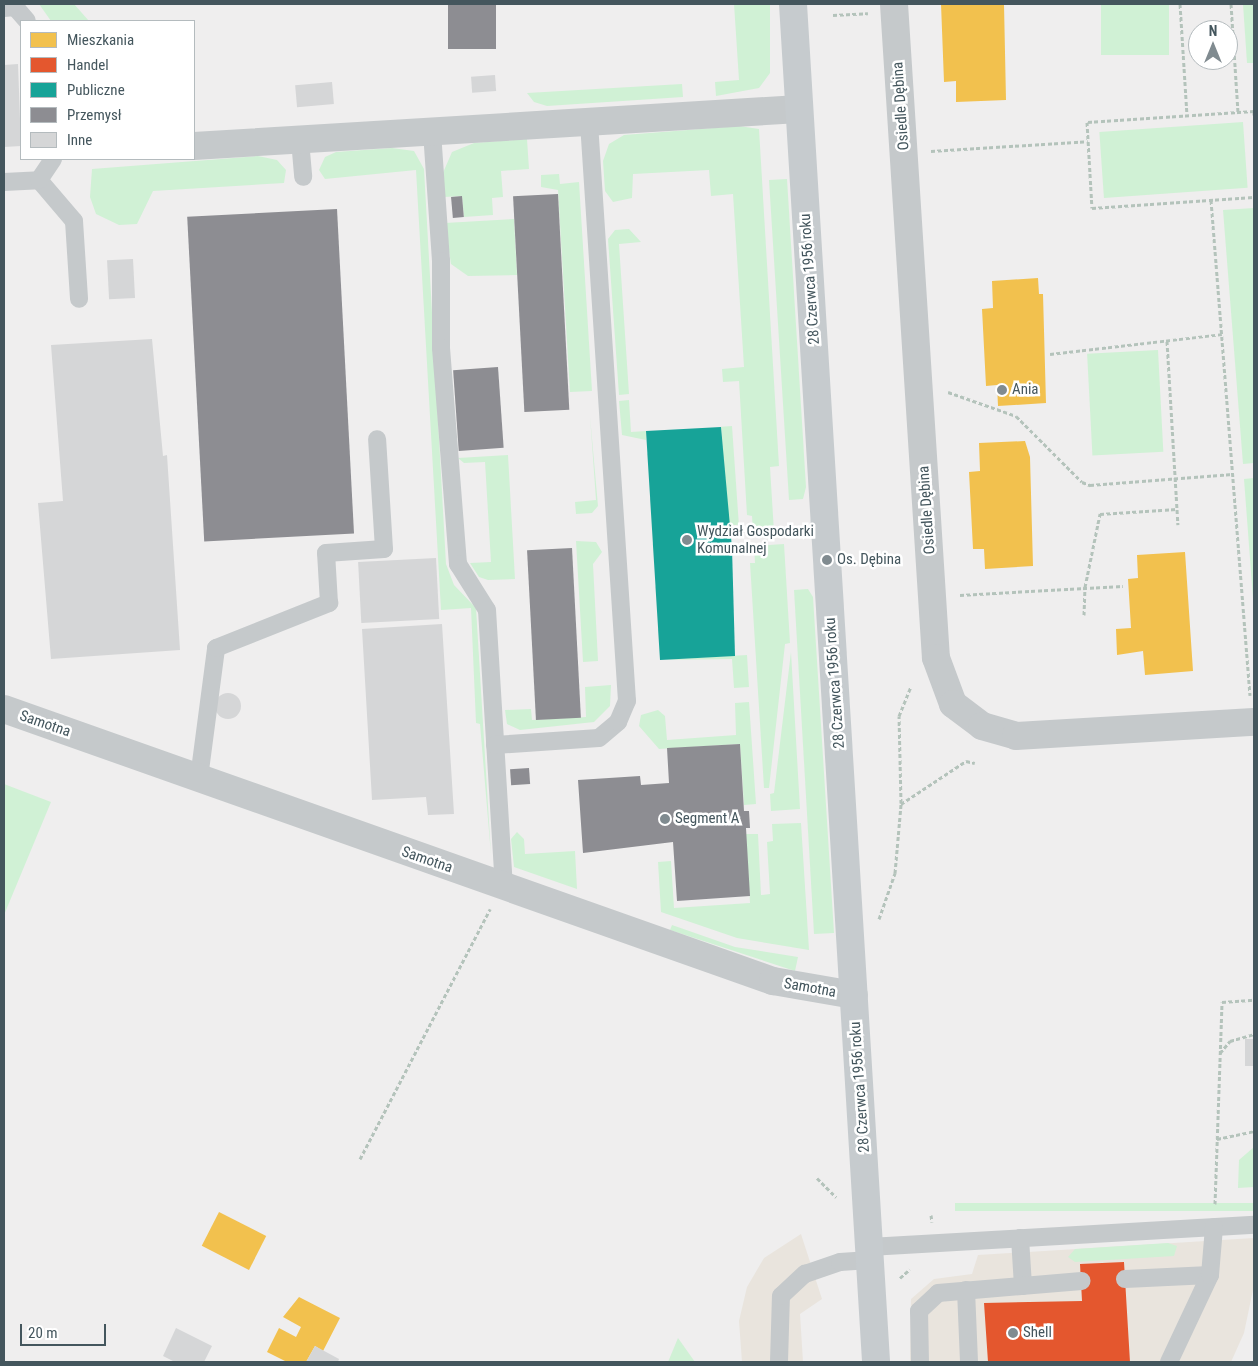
<!DOCTYPE html>
<meta charset="utf-8">
<style>
body{margin:0}
#map{position:relative;width:1258px;height:1366px;overflow:hidden;background:#efeeee;font-family:"Roboto Condensed",sans-serif}
div>[style]{position:absolute}
[style*='--x']{left:calc(var(--x)*1px);top:calc(var(--y)*1px);width:calc(var(--w)*1px);rotate:calc(var(--a)*1deg)}
.commercial>*{inset:0;background:#e9e4dd}
.green>*{inset:0;background:#d0f1d5;transform-origin:0 0}
.homes>*{inset:0;background:#f2c14e;transform-origin:0 0}
.shops>*{inset:0;background:#e4572e}
.public>*{inset:0;background:#17a398}
.industry>*{inset:0;background:#8d8d92;transform-origin:0 0}
.building>*{inset:0;background:#d5d6d7;transform-origin:0 0}
.round{border-radius:50%}
.path>*{height:3px;margin-top:-1.5px;transform-origin:0;background:repeating-linear-gradient(90deg,#b4c3bb 0 4px,transparent 0 6.5px)}
.lane>*{height:18px;margin:-9px;padding:0 9px;transform-origin:9px;border-radius:9px;background:#c5c9cb}
.street>*{height:28px;margin:-14px;padding:0 14px;transform-origin:14px;border-radius:14px;background:#c5c9cb}
.secondary>*{height:28px;margin:-14px;padding:0 14px;transform-origin:14px;border-radius:14px;background:#c6cbce}
.dots>*{width:14px;height:14px;translate:-50% -50%;box-sizing:border-box;border:2px solid #fff;border-radius:50%}
span{translate:-50% -50%;white-space:nowrap;text-align:center;line-height:1.15;-webkit-text-stroke:5px #fff;paint-order:stroke}
.street-label{font-size:15px;color:#44565d}
.poi-label{font-size:15px;color:#44565d}
.left{translate:0 -50%;text-align:left}
.frame{position:absolute;inset:0;border:5px solid #44565d;pointer-events:none}
.legend{position:absolute;left:20px;top:20px;width:175px;height:140px;box-sizing:border-box;background:#fff;border:1px solid #b4bbbe;margin:0;padding:6px 9px;list-style:none;font-size:15px;color:#44565d}
.legend li{display:flex;align-items:center;gap:10px;height:25px}
.legend b{width:25px;border:1px solid #b4bbbe}
.north{position:absolute;left:1188px;top:20px;width:50px;height:50px;box-sizing:border-box;background:#fff;border:1px solid #b4bbbe;border-radius:50%;rotate:0deg;font-size:14px;font-weight:700;line-height:20px;text-align:center;color:#44565d}
.north::after{content:'';display:block;margin:auto;width:18px;height:22px;background:#808b90;clip-path:polygon(50% 0,100% 100%,50% 72%,0 100%)}
.scale{position:absolute;left:20px;top:1324px;width:86px;height:22px;box-sizing:border-box;border:2px solid #44565d;border-top:0;padding-left:6px;font-size:15px;line-height:18px;white-space:nowrap;color:#44565d;-webkit-text-stroke:4px #fff;paint-order:stroke}
</style>
<div id="map">
<div class="commercial">
<div style="clip-path:polygon(801px 1234px,822px 1299px,800px 1314px,803px 1362px,742px 1362px,739px 1321px,747px 1287px,764px 1258px)"></div>
<div style="clip-path:polygon(1254px 1238px,1254px 1285px,1244px 1333px,1231px 1362px,910px 1362px,911px 1299px,934px 1279px,972px 1274px,978px 1255px)"></div>
</div>
<div class="green">
<div style="clip-path:polygon(39px 4px,74px 4px,89px 21px,51px 21px)"></div>
<div style="clip-path:polygon(734px 4px,770px 4px,770px 73px,759px 88px,716px 96px,715px 82px,739px 80px)"></div>
<div style="left:1101px;top:4px;width:68px;height:51px"></div>
<div style="clip-path:polygon(1243px 4px,1254px 4px,1254px 63px,1247px 63px)"></div>
<div style="clip-path:polygon(682px 84px,683px 97px,547px 106px,534px 102px,527px 93px)"></div>
<div style="left:1243px;top:122px;width:66px;height:144px;rotate:86deg"></div>
<div style="clip-path:polygon(739px 126px,759px 129px,779px 466px,770px 467px,774px 532px,753px 533px,752px 516px,747px 515px,739px 381px,723px 382px,722px 369px,744px 367px,733px 194px,711px 196px,709px 170px,633px 174px,632px 198px,613px 202px,605px 191px,603px 161px,609px 144px,624px 135px)"></div>
<div style="clip-path:polygon(527px 139px,529px 169px,501px 171px,503px 197px,492px 198px,493px 215px,464px 217px,462px 196px,444px 197px,442px 175px,452px 152px,474px 143px)"></div>
<div style="clip-path:polygon(392px 148px,414px 151px,424px 169px,446px 564px,454px 585px,476px 608px,491px 855px,480px 724px,476px 723px,471px 608px,441px 610px,416px 170px,325px 179px,319px 170px,325px 157px,336px 152px)"></div>
<div style="clip-path:polygon(258px 156px,277px 160px,286px 170px,284px 183px,153px 191px,137px 224px,119px 225px,96px 214px,90px 197px,92px 169px)"></div>
<div style="clip-path:polygon(559px 174px,560px 184px,579px 182px,592px 391px,570px 392px,558px 190px,541px 187px,541px 175px)"></div>
<div style="clip-path:polygon(787px 179px,806px 487px,803px 499px,789px 500px,769px 180px)"></div>
<div style="clip-path:polygon(1254px 208px,1254px 463px,1243px 464px,1223px 210px)"></div>
<div style="clip-path:polygon(514px 219px,517px 275px,468px 276px,451px 264px,445px 223px)"></div>
<div style="clip-path:polygon(629px 229px,641px 242px,619px 244px,629px 394px,619px 395px,608px 239px,615px 230px)"></div>
<div style="left:1158px;top:350px;width:102px;height:71px;rotate:87deg"></div>
<div style="clip-path:polygon(629px 400px,631px 432px,646px 431px,646px 440px,622px 435px,619px 401px)"></div>
<div style="clip-path:polygon(590px 416px,598px 506px,592px 513px,576px 514px,575px 502px,596px 500px)"></div>
<div style="left:732px;top:426px;width:99px;height:11px;rotate:86deg"></div>
<div style="clip-path:polygon(508px 455px,515px 579px,488px 580px,479px 577px,470px 563px,491px 562px,485px 462px,464px 463px,458px 458px)"></div>
<div style="clip-path:polygon(1254px 478px,1254px 612px,1244px 479px)"></div>
<div style="clip-path:polygon(576px 541px,596px 542px,602px 552px,593px 564px,598px 661px,583px 662px)"></div>
<div style="clip-path:polygon(784px 544px,790px 643px,785px 644px,769px 788px,764px 788px,750px 563px,755px 563px,754px 546px)"></div>
<div style="clip-path:polygon(808px 589px,813px 597px,834px 933px,814px 934px,794px 590px)"></div>
<div style="clip-path:polygon(791px 652px,800px 809px,771px 811px,770px 794px,774px 793px)"></div>
<div style="clip-path:polygon(747px 655px,749px 687px,734px 688px,732px 659px,663px 660px)"></div>
<div style="clip-path:polygon(611px 685px,610px 706px,594px 722px,520px 730px,507px 724px,505px 710px,531px 709px,532px 720px,586px 717px,585px 687px)"></div>
<div style="clip-path:polygon(749px 702px,756px 804px,744px 805px,740px 744px,659px 749px,639px 726px,641px 715px,658px 710px,665px 716px,667px 740px,736px 735px,735px 703px)"></div>
<div style="clip-path:polygon(4px 784px,51px 802px,4px 915px)"></div>
<div style="clip-path:polygon(801px 823px,809px 950px,737px 938px,661px 912px,658px 862px,671px 861px,674px 908px,750px 903px,746px 834px,758px 834px,761px 895px,770px 894px,767px 842px,773px 841px,772px 824px)"></div>
<div style="clip-path:polygon(517px 832px,524px 839px,525px 854px,575px 851px,577px 889px,514px 867px,511px 839px)"></div>
<div style="clip-path:polygon(672px 925px,735px 947px,798px 957px,795px 971px,670px 930px)"></div>
<div style="clip-path:polygon(1254px 1147px,1254px 1187px,1238px 1188px,1239px 1160px)"></div>
<div style="left:1254px;top:1203px;width:8px;height:299px;rotate:90deg"></div>
<div style="clip-path:polygon(1168px 1243px,1177px 1246px,1174px 1256px,1075px 1262px,1068px 1257px,1075px 1249px)"></div>
<div style="clip-path:polygon(678px 1338px,695px 1362px,668px 1362px)"></div>
</div>
<div class="homes">
<div style="clip-path:polygon(941px 4px,1004px 4px,1006px 100px,956px 102px,956px 81px,944px 82px)"></div>
<div style="clip-path:polygon(1038px 278px,1039px 294px,1043px 294px,1046px 403px,998px 406px,997px 385px,986px 386px,982px 309px,993px 308px,992px 281px)"></div>
<div style="clip-path:polygon(1025px 441px,1030px 457px,1033px 566px,985px 569px,984px 549px,973px 549px,969px 472px,980px 471px,979px 443px)"></div>
<div style="clip-path:polygon(1185px 552px,1193px 671px,1145px 675px,1143px 651px,1117px 655px,1116px 629px,1131px 628px,1128px 579px,1138px 578px,1137px 555px)"></div>
<div style="left:219px;top:1212px;width:53px;height:38px;rotate:27deg"></div>
<div style="clip-path:polygon(299px 1297px,340px 1318px,323px 1351px,315px 1346px,306px 1362px,287px 1362px,267px 1352px,279px 1328px,296px 1337px,301px 1327px,283px 1317px)"></div>
</div>
<div class="shops">
<div style="clip-path:polygon(1124px 1262px,1130px 1362px,988px 1362px,984px 1303px,1082px 1301px,1080px 1264px)"></div>
</div>
<div class="public">
<div style="clip-path:polygon(721px 427px,732px 548px,735px 656px,660px 660px,646px 431px)"></div>
</div>
<div class="industry">
<div style="left:448px;top:4px;width:48px;height:45px"></div>
<div style="left:558px;top:194px;width:216px;height:45px;rotate:87deg"></div>
<div style="left:462px;top:196px;width:21px;height:11px;rotate:85deg"></div>
<div style="left:337px;top:209px;width:325px;height:150px;rotate:87deg"></div>
<div style="left:498px;top:367px;width:81px;height:45px;rotate:86deg"></div>
<div style="left:572px;top:548px;width:170px;height:45px;rotate:87deg"></div>
<div style="clip-path:polygon(740px 744px,744px 811px,749px 811px,750px 828px,746px 828px,750px 896px,677px 901px,673px 842px,583px 853px,578px 780px,640px 776px,641px 785px,669px 783px,667px 748px)"></div>
<div style="left:529px;top:768px;width:16px;height:19px;rotate:86deg"></div>
</div>
<div class="building">
<div style="clip-path:polygon(18px 64px,21px 146px,4px 147px,4px 65px)"></div>
<div style="left:495px;top:75px;width:16px;height:24px;rotate:86deg"></div>
<div style="left:332px;top:82px;width:22px;height:37px;rotate:85deg"></div>
<div style="left:133px;top:259px;width:39px;height:26px;rotate:87deg"></div>
<div style="clip-path:polygon(152px 339px,163px 456px,167px 455px,180px 650px,51px 659px,38px 503px,63px 501px,51px 345px)"></div>
<div style="left:436px;top:558px;width:61px;height:78px;rotate:87deg"></div>
<div style="clip-path:polygon(442px 624px,454px 814px,428px 815px,426px 797px,372px 800px,362px 629px)"></div>
<div class="round" style="left:215px;top:693px;width:26px;height:26px"></div>
<div style="left:1245px;top:1039px;width:9px;height:27px"></div>
<div style="clip-path:polygon(176px 1328px,212px 1346px,204px 1362px,175px 1362px,163px 1356px)"></div>
<div style="clip-path:polygon(315px 1346px,339px 1359px,338px 1362px,306px 1362px)"></div>
</div>
<div class="path">
<div style="--x:1180;--y:4;--w:111;--a:86.4"></div>
<div style="--x:1231;--y:4;--w:108;--a:86.3"></div>
<div style="--x:833;--y:15;--w:35;--a:-3"></div>
<div style="--x:1254;--y:115;--w:4;--a:-90"></div>
<div style="--x:1254;--y:111;--w:167;--a:176.2"></div>
<div style="--x:1087;--y:122;--w:86;--a:86.7"></div>
<div style="--x:1092;--y:208;--w:162;--a:-3.9"></div>
<div style="--x:931;--y:151;--w:157;--a:-3.6"></div>
<div style="--x:1211;--y:200;--w:497;--a:85.5"></div>
<div style="--x:1167;--y:341;--w:184;--a:86.6"></div>
<div style="--x:1050;--y:354;--w:173;--a:-6.6"></div>
<div style="--x:948;--y:392;--w:72;--a:19.4"></div>
<div style="--x:1016;--y:416;--w:93;--a:45"></div>
<div style="--x:1082;--y:482;--w:9;--a:21"></div>
<div style="--x:1090;--y:485;--w:143;--a:-4.4"></div>
<div style="--x:960;--y:595;--w:163;--a:-3.2"></div>
<div style="--x:1084;--y:615;--w:28;--a:-88"></div>
<div style="--x:1085;--y:587;--w:75;--a:-78.4"></div>
<div style="--x:1100;--y:514;--w:77;--a:-3.7"></div>
<div style="--x:901;--y:803;--w:87;--a:-91.3"></div>
<div style="--x:899;--y:716;--w:31;--a:-68"></div>
<div style="--x:879;--y:919;--w:49;--a:-70.8"></div>
<div style="--x:895;--y:873;--w:69;--a:-85"></div>
<div style="--x:901;--y:804;--w:78;--a:-33.5"></div>
<div style="--x:966;--y:761;--w:9;--a:13"></div>
<div style="--x:1220;--y:1053;--w:16;--a:-50"></div>
<div style="--x:1230;--y:1041;--w:25;--a:-16"></div>
<div style="--x:1217;--y:1139;--w:38;--a:-12"></div>
<div style="--x:360;--y:1159;--w:282;--a:-62.5"></div>
<div style="--x:817;--y:1178;--w:27;--a:45"></div>
<div style="--x:1215;--y:1204;--w:202;--a:-88"></div>
<div style="--x:1222;--y:1002;--w:32;--a:-4"></div>
<div style="--x:931;--y:1215;--w:7;--a:82"></div>
<div style="--x:900;--y:1278;--w:13;--a:-42"></div>
</div>
<div class="lane">
<div style="--x:4;--y:8;--w:11;--a:-5"></div>
<div style="--x:15;--y:7;--w:18;--a:49"></div>
<div style="--x:432;--y:132;--w:129;--a:86"></div>
<div style="--x:441;--y:261;--w:87;--a:90"></div>
<div style="--x:441;--y:348;--w:217;--a:85.5"></div>
<div style="--x:458;--y:564;--w:54;--a:57.8"></div>
<div style="--x:487;--y:610;--w:278;--a:86.5"></div>
<div style="--x:300;--y:140;--w:37;--a:85"></div>
<div style="--x:39;--y:180;--w:54;--a:49.5"></div>
<div style="--x:74;--y:221;--w:78;--a:86.3"></div>
<div style="--x:4;--y:182;--w:35;--a:-3"></div>
<div style="--x:39;--y:180;--w:25;--a:-56"></div>
<div style="--x:495;--y:745;--w:104;--a:-3.9"></div>
<div style="--x:599;--y:738;--w:25;--a:-40"></div>
<div style="--x:618;--y:722;--w:23;--a:-67"></div>
<div style="--x:627;--y:701;--w:579;--a:-93.76"></div>
<div style="--x:199;--y:778;--w:131;--a:-82.5"></div>
<div style="--x:216;--y:648;--w:122;--a:-21.7"></div>
<div style="--x:329;--y:603;--w:50;--a:-93.4"></div>
<div style="--x:326;--y:553;--w:58;--a:-3.9"></div>
<div style="--x:384;--y:549;--w:110;--a:-93.6"></div>
<div style="--x:1020;--y:1238;--w:48;--a:86.4"></div>
<div style="--x:869;--y:1247;--w:386;--a:-3.3"></div>
<div style="--x:1125;--y:1279;--w:85;--a:-2.7"></div>
<div style="--x:966;--y:1290;--w:72;--a:87.6"></div>
<div style="--x:779;--y:1362;--w:66;--a:-88.3"></div>
<div style="--x:781;--y:1296;--w:33;--a:-43"></div>
<div style="--x:805;--y:1274;--w:37;--a:-19"></div>
<div style="--x:840;--y:1262;--w:30;--a:-4"></div>
<div style="--x:920;--y:1362;--w:51;--a:-91.1"></div>
<div style="--x:919;--y:1311;--w:26;--a:-43"></div>
<div style="--x:938;--y:1293;--w:144;--a:-4.8"></div>
<div style="--x:1169;--y:1362;--w:96;--a:-64.8"></div>
<div style="--x:1210;--y:1275;--w:48;--a:-85.2"></div>
</div>
<div class="street">
<div style="--x:894;--y:4;--w:655;--a:86.33"></div>
<div style="--x:936;--y:658;--w:49;--a:69.7"></div>
<div style="--x:953;--y:704;--w:36;--a:37"></div>
<div style="--x:982;--y:726;--w:35;--a:16"></div>
<div style="--x:1016;--y:736;--w:238;--a:-3.4"></div>
<div style="--x:194;--y:146;--w:606;--a:-3.5"></div>
<div style="--x:4;--y:709;--w:816;--a:19.48"></div>
<div style="--x:773;--y:981;--w:82;--a:9.8"></div>
</div>
<div class="secondary">
<div style="--x:793;--y:4;--w:1361;--a:86.5"></div>
</div>
<div class="dots">
<div style="left:1002px;top:390px;background:#808b90"></div>
<div style="left:687px;top:540px;background:#808b90"></div>
<div style="left:827px;top:560px;background:#808b90"></div>
<div style="left:665px;top:819px;background:#808b90"></div>
<div style="left:1013px;top:1333px;background:#808b90"></div>
</div>
<div class="street-label">
<span style="left:901px;top:106px;rotate:-94deg">Osiedle Dębina</span>
<span style="left:810px;top:279px;rotate:-94deg">28 Czerwca 1956 roku</span>
<span style="left:927px;top:510px;rotate:-94deg">Osiedle Dębina</span>
<span style="left:835px;top:683px;rotate:-94deg">28 Czerwca 1956 roku</span>
<span style="left:45px;top:724px;rotate:19deg">Samotna</span>
<span style="left:427px;top:860px;rotate:19deg">Samotna</span>
<span style="left:810px;top:988px;rotate:10deg">Samotna</span>
<span style="left:860px;top:1087px;rotate:-94deg">28 Czerwca 1956 roku</span>
</div>
<div class="poi-label">
<span class="left" style="left:1012px;top:390px">Ania</span>
<span class="left" style="left:697px;top:540px">Wydział Gospodarki<br>Komunalnej</span>
<span class="left" style="left:837px;top:560px">Os. Dębina</span>
<span class="left" style="left:675px;top:819px">Segment A</span>
<span class="left" style="left:1023px;top:1333px">Shell</span>
</div>
<div class="frame"></div>
<ul class="legend">
<li><b style="height:14px;background:#f2c14e"></b>Mieszkania</li>
<li><b style="height:14px;background:#e4572e"></b>Handel</li>
<li><b style="height:14px;background:#17a398"></b>Publiczne</li>
<li><b style="height:14px;background:#8d8d92"></b>Przemysł</li>
<li><b style="height:14px;background:#d5d6d7"></b>Inne</li>
</ul>
<div class="north">N</div>
<div class="scale">20 m</div>
</div>
